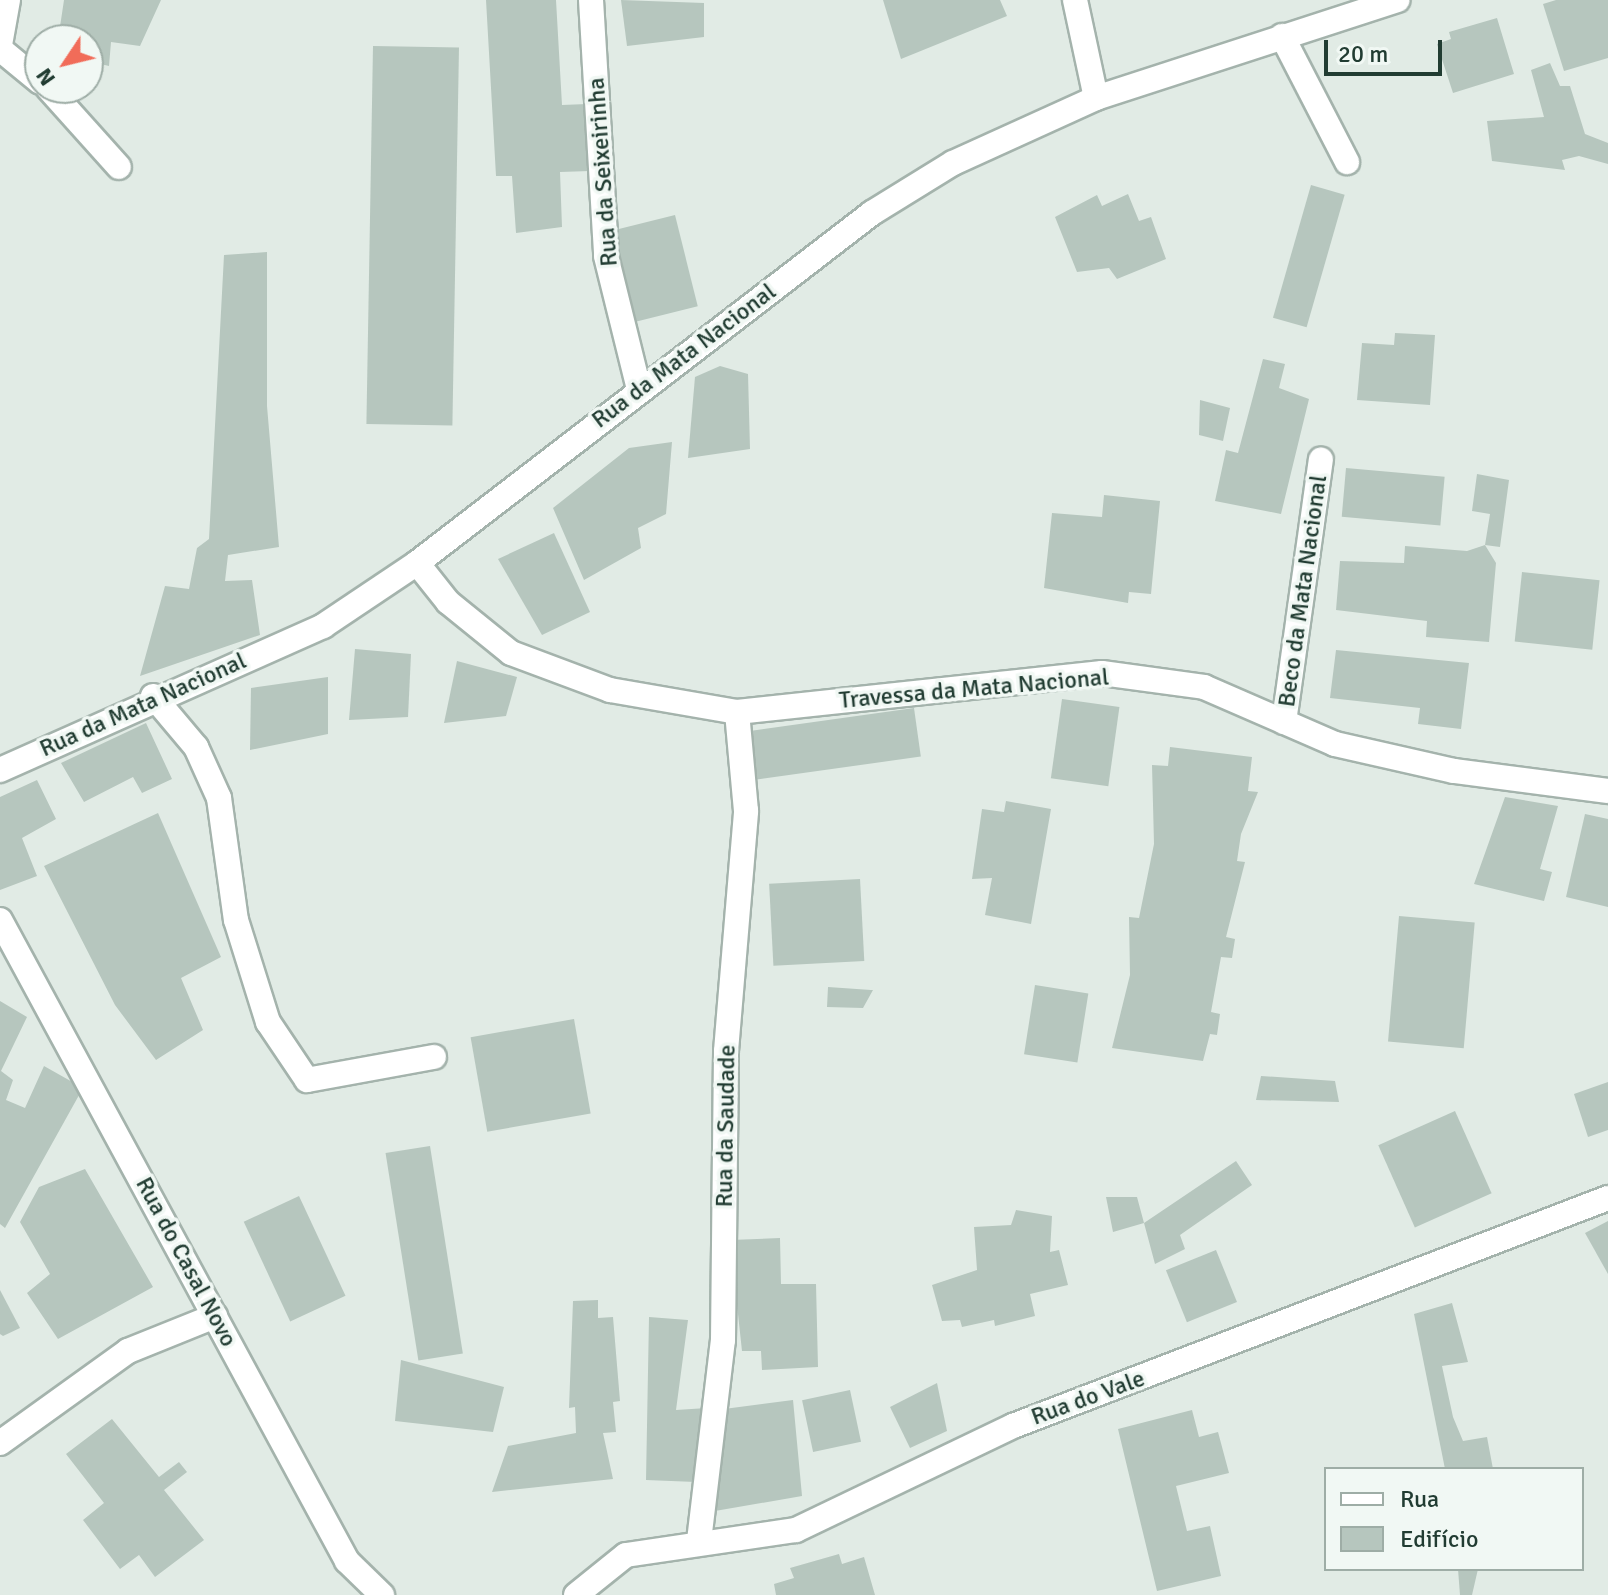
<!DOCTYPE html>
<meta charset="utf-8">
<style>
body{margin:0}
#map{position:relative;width:1608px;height:1595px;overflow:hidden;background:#e1ebe5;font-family:Signika,sans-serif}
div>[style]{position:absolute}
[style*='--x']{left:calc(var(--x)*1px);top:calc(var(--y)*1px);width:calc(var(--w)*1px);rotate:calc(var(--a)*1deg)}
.building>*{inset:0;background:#b6c6be;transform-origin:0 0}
.roads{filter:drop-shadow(2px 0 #a4b3ac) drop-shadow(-2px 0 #a4b3ac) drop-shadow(0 2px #a4b3ac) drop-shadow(0 -2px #a4b3ac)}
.minor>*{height:24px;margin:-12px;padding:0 12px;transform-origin:12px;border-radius:12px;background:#fff}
.tertiary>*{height:24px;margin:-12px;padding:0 12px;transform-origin:12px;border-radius:12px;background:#fff}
span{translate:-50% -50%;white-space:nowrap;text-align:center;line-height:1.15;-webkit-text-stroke:7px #f1f8f4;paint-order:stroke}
.street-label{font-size:24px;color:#213c32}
.legend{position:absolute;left:1324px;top:1467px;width:260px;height:104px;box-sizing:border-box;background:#f1f8f4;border:2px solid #9eada6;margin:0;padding:10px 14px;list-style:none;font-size:24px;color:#213c32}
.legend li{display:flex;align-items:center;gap:16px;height:40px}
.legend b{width:40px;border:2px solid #9eada6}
.north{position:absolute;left:24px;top:24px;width:80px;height:80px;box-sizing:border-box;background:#f1f8f4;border:2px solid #9eada6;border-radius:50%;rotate:235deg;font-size:22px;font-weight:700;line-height:32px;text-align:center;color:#213c32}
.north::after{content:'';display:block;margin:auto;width:28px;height:36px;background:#f16c59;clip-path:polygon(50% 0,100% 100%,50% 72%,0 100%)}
.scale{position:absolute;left:1324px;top:40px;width:118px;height:36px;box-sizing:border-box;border:4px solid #213c32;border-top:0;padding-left:10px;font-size:24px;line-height:28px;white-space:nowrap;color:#213c32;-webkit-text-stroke:6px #f1f8f4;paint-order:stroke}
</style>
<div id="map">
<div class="building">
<div style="clip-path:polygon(64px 0,161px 0,140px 46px,111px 42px,109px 66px,88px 61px,88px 40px,58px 40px)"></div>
<div style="clip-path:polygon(486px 0,556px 0,562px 105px,587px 104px,590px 171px,560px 172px,562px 227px,516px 233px,512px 176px,496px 176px)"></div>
<div style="clip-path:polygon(621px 0,704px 3px,704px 37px,627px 46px)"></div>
<div style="clip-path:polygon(883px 0,1000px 0,1007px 16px,901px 59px)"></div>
<div style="clip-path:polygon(1556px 0,1608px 0,1608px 58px,1564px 71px,1543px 4px)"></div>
<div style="clip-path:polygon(1497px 18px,1514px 74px,1453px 93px,1437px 44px,1451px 39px,1449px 32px)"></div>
<div style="left:373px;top:46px;width:86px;height:378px;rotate:1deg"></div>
<div style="clip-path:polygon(1550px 63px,1560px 86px,1570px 86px,1585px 134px,1608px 143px,1608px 164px,1579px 156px,1562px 160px,1565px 170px,1492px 161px,1487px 121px,1544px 117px,1531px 70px)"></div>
<div style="left:1311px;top:185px;width:35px;height:138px;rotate:16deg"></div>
<div style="clip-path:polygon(1128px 194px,1139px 221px,1151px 217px,1166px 259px,1117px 279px,1109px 268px,1077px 272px,1055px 217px,1097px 195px,1102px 206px)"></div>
<div style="left:675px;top:215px;width:94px;height:63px;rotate:76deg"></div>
<div style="clip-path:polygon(267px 252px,267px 406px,279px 547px,228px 555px,225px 581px,252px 580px,260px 635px,140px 676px,165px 586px,189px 589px,197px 548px,209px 539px,224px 255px)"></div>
<div style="clip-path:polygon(1395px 333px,1435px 335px,1430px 405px,1357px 400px,1362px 343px,1394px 345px)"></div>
<div style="clip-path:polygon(1263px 359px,1285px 364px,1279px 388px,1309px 399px,1281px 514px,1215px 501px,1226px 450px,1238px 453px)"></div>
<div style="clip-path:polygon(720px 366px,748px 374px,750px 449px,688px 458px,695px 377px)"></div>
<div style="clip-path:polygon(1200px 400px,1230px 408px,1223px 441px,1199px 435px)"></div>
<div style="clip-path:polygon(672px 442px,666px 514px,638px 528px,641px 548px,584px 580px,553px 508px,629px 448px)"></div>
<div style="left:1346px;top:468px;width:99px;height:49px;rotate:5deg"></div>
<div style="clip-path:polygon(1477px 474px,1509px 480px,1500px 547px,1485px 545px,1490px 514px,1472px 511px)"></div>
<div style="clip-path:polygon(1104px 495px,1160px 501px,1151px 594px,1129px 592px,1128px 603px,1044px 588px,1052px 513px,1102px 517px)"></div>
<div style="clip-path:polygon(554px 533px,590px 612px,542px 635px,498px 559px)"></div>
<div style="clip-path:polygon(1485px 545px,1496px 563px,1489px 642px,1426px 637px,1427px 621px,1336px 610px,1340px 561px,1404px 563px,1405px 546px,1467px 551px)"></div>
<div style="left:1522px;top:572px;width:78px;height:70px;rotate:6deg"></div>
<div style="clip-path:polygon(355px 649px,411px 654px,408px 717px,349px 720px)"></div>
<div style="clip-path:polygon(1336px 650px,1469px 663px,1461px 729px,1418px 724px,1420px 708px,1330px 698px)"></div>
<div style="clip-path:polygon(457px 661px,517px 677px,506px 716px,444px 723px)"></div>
<div style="clip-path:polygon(328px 677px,328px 734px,250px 750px,251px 688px)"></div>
<div style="left:1062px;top:699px;width:58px;height:80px;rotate:8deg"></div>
<div style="left:914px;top:708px;width:49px;height:171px;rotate:82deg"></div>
<div style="clip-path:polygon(146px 723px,172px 779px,142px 793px,133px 777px,84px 802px,61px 763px)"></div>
<div style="clip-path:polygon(1170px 747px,1252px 757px,1248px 791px,1258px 792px,1241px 834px,1237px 861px,1245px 862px,1226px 937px,1235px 939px,1232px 958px,1221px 957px,1211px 1012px,1220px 1014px,1217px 1035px,1210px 1034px,1203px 1061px,1112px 1048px,1130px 975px,1129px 917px,1139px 918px,1154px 844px,1152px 765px,1168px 766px)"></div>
<div style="clip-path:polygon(37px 780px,56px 819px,22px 838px,37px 876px,0 890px,0 797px)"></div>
<div style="clip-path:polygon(1505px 797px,1558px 806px,1540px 869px,1552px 872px,1544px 901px,1474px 884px)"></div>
<div style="clip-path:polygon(1006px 801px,1051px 809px,1031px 924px,985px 915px,992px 878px,972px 879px,982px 809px,1004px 812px)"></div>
<div style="clip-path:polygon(158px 813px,221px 957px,181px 978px,203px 1030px,156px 1060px,115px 1005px,44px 866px)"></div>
<div style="clip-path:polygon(1585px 814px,1608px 819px,1608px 907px,1566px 897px)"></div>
<div style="left:860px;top:879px;width:82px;height:91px;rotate:87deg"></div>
<div style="left:1399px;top:916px;width:76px;height:126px;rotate:5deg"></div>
<div style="left:1035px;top:985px;width:54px;height:70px;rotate:9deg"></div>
<div style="clip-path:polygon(828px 987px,871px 990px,873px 990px,863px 1008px,827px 1007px)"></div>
<div style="clip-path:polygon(0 1001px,27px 1017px,1px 1071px,13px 1080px,6px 1100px,25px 1108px,44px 1066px,83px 1088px,5px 1228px,0 1224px)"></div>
<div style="left:574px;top:1019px;width:96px;height:105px;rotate:80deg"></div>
<div style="clip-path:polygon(1261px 1076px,1335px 1081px,1339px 1102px,1256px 1100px)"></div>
<div style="clip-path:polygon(1608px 1082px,1608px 1130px,1588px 1137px,1574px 1094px)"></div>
<div style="left:1455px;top:1111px;width:90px;height:84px;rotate:66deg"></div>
<div style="left:430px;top:1146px;width:210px;height:45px;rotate:81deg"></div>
<div style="clip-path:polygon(1236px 1161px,1252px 1185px,1180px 1235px,1185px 1249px,1155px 1264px,1144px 1223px,1113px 1232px,1106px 1197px,1137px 1197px,1144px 1223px)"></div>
<div style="clip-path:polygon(85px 1169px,153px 1287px,58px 1339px,27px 1293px,50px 1274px,20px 1222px,39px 1187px)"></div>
<div style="left:299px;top:1196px;width:110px;height:61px;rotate:65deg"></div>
<div style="clip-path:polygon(1016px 1210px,1052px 1216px,1050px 1252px,1059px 1250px,1068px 1285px,1030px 1294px,1035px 1316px,995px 1326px,994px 1320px,962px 1327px,960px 1320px,942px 1321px,932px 1285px,977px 1270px,974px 1227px,1011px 1225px)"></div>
<div style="clip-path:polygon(1608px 1221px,1608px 1274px,1585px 1233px)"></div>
<div style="clip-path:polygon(780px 1238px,781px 1284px,816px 1284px,818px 1367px,762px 1370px,761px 1351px,742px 1351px,730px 1240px)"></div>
<div style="left:1216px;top:1250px;width:56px;height:54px;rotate:68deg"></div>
<div style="clip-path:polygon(0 1290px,20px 1328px,3px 1336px,0 1334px)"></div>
<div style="clip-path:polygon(598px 1300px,598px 1318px,613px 1317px,620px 1401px,613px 1402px,616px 1432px,603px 1433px,613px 1479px,492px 1492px,508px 1446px,576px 1433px,575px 1407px,569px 1408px,573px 1301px)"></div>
<div style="clip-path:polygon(1452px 1303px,1468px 1362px,1442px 1366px,1453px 1417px,1463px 1441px,1487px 1437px,1493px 1469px,1445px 1469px,1414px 1314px)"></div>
<div style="clip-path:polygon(649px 1317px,688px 1320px,676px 1410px,707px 1408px,696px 1482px,646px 1480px)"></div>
<div style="clip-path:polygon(401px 1360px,504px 1387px,493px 1432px,395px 1421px)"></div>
<div style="clip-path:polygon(937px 1383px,947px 1431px,910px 1448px,890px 1407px)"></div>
<div style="left:850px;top:1390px;width:53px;height:49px;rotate:78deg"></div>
<div style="clip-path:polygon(793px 1400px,802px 1496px,715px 1511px,724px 1409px)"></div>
<div style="clip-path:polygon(1192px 1410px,1199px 1437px,1218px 1432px,1229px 1473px,1176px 1486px,1187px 1531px,1210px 1526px,1221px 1576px,1157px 1591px,1118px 1429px)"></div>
<div style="clip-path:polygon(112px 1419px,159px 1477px,179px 1462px,187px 1472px,164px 1490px,204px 1540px,155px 1577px,139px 1555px,120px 1569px,83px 1520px,104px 1503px,66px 1454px)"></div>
<div style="clip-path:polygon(839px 1554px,842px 1564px,864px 1557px,875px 1595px,776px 1595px,774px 1584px,794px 1578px,790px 1568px)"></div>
<div style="clip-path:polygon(1458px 1569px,1478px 1569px,1472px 1595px,1460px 1595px)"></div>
</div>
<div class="roads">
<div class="minor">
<div style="--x:591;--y:0;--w:256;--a:86.6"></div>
<div style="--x:606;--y:256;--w:137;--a:76.1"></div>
<div style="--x:1075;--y:0;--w:100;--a:77.9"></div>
<div style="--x:1282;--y:36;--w:142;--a:62.7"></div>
<div style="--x:0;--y:45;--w:46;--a:-79.9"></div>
<div style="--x:0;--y:49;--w:52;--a:39.5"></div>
<div style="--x:48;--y:88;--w:106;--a:48.1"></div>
<div style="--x:417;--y:563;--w:50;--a:51.5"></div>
<div style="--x:448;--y:602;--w:81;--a:39"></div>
<div style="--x:511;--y:653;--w:106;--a:20.5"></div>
<div style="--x:610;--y:690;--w:129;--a:9.8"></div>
<div style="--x:737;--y:712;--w:367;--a:-6.1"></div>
<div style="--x:1102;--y:673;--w:103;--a:7.8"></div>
<div style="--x:1204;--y:687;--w:143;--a:23.5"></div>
<div style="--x:1335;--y:744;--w:122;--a:12.8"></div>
<div style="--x:1454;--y:771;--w:155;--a:7.4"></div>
<div style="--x:153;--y:696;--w:67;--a:49.9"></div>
<div style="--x:196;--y:747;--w:56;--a:65.7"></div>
<div style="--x:219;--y:798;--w:123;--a:82.1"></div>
<div style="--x:236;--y:920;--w:107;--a:72.6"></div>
<div style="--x:268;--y:1022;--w:70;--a:56.1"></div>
<div style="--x:307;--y:1080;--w:129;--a:-10.3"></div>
<div style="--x:1284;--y:722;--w:265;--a:-82"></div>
<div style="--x:0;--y:920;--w:729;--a:61.57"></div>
<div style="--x:347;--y:1561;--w:49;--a:44.2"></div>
<div style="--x:0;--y:1443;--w:158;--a:-35.7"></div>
<div style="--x:128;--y:1351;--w:94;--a:-21.9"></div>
<div style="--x:699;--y:1541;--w:202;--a:-83.2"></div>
<div style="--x:723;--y:1340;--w:289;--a:-89.4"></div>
<div style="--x:726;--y:1051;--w:241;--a:-85.2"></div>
<div style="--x:746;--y:811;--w:99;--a:-95.2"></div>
<div style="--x:576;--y:1595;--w:64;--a:-38.7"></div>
<div style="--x:626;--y:1555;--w:172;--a:-8.4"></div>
<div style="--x:796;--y:1530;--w:241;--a:-25.6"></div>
<div style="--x:1013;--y:1426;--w:637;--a:-20.97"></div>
</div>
<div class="tertiary">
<div style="--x:0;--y:770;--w:354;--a:-24"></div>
<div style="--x:323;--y:626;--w:113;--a:-33.8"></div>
<div style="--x:417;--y:563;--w:574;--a:-37.57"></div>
<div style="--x:872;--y:213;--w:95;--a:-31.7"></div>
<div style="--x:953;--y:163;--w:157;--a:-24.4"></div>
<div style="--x:1096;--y:98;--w:317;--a:-18"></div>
</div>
</div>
<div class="street-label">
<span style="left:603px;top:172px;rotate:-94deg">Rua da Seixeirinha</span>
<span style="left:684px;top:356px;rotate:-37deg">Rua da Mata Nacional</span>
<span style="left:1303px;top:591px;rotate:-82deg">Beco da Mata Nacional</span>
<span style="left:974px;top:689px;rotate:-5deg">Travessa da Mata Nacional</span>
<span style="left:143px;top:705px;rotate:-24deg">Rua da Mata Nacional</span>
<span style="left:726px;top:1126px;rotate:-89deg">Rua da Saudade</span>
<span style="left:186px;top:1262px;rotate:62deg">Rua do Casal Novo</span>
<span style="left:1088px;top:1398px;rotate:-20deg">Rua do Vale</span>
</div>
<ul class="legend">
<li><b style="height:10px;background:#fff"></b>Rua</li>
<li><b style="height:22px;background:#b6c6be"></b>Edifício</li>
</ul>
<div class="north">N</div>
<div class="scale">20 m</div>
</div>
